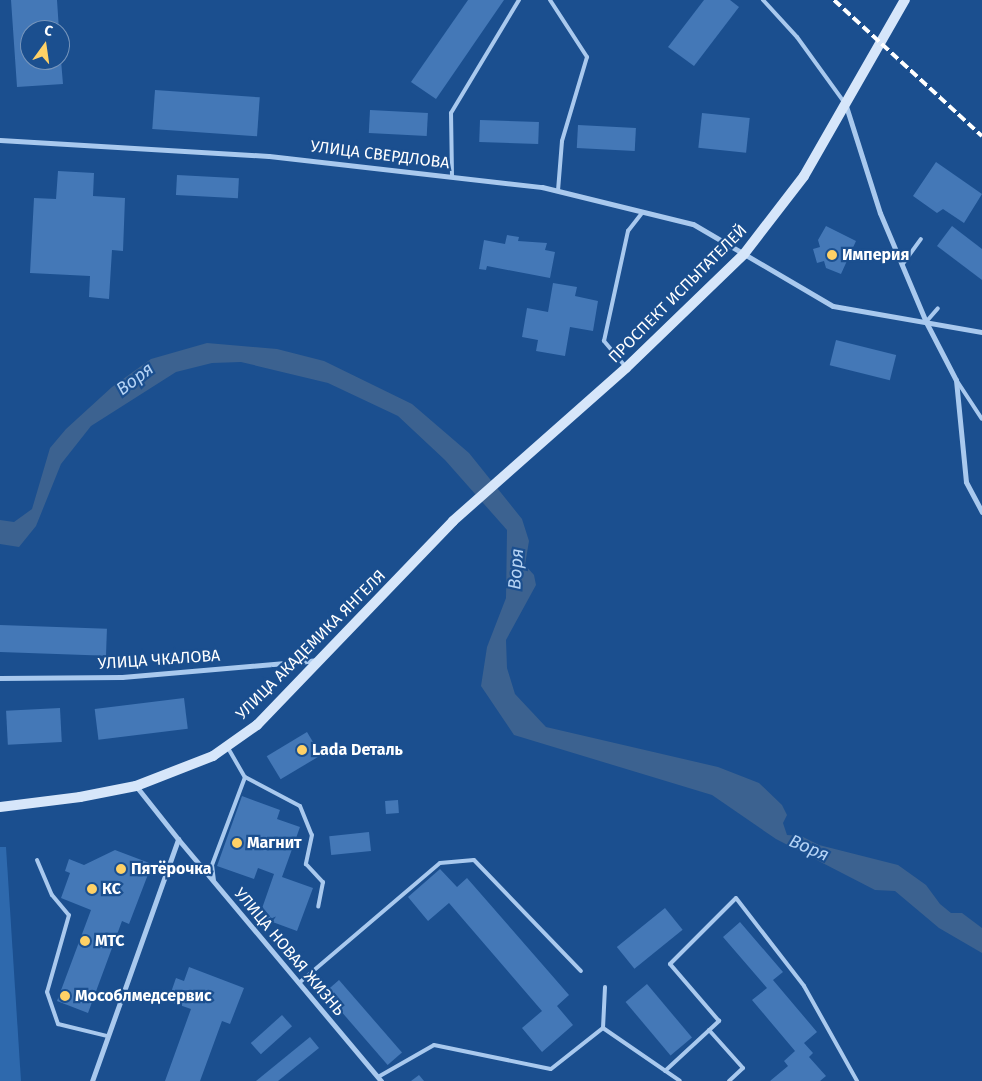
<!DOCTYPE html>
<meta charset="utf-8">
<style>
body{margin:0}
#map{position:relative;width:982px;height:1081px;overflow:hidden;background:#1b4f8f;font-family:"Fira Sans",sans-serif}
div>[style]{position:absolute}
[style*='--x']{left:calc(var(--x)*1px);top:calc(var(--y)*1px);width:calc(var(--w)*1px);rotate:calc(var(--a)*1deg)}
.green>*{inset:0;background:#2e69ad}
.water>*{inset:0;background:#3c6290}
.building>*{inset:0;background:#4478b7;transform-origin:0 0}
.service>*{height:4px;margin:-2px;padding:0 2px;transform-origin:2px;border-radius:2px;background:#a9c9ee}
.minor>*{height:5px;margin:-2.5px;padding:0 2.5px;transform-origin:2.5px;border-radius:2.5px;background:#a9c9ee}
.secondary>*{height:10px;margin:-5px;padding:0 5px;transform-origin:5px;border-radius:5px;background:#d6e6fa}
.rail>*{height:4px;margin-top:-2px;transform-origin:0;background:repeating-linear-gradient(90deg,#fff 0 9px,transparent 0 13px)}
.dots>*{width:14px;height:14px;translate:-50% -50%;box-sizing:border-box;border:2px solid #1b4f8f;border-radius:50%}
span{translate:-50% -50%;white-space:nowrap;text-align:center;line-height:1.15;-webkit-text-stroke:4.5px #1b4f8f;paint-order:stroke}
.street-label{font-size:16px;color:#fff}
.poi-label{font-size:16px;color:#fff;font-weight:700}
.left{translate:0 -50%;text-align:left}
.water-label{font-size:18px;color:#b5d3f5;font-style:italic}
.north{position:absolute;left:20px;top:20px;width:50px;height:50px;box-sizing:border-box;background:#1b4f8f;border:1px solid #7695bc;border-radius:50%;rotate:14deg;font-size:14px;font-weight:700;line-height:20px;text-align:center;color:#fff}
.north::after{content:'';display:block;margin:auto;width:18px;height:22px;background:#ffd166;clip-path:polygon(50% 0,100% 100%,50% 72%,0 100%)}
</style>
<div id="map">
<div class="green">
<div style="clip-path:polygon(0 847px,6px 847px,21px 1081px,0 1081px)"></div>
</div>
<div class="water">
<div style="clip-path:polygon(207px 343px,277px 349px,324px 361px,412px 404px,469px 453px,522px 519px,529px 541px,525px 565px,534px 575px,536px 585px,506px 640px,507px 668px,515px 694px,546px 727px,718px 767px,759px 783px,782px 805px,787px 815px,783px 823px,787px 835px,801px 836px,819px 845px,898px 865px,926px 885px,940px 904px,951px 913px,962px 913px,982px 928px,982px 953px,939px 928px,895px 891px,875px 890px,776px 839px,712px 795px,514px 735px,481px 686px,487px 647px,506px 598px,507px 530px,445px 460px,398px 416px,328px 383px,241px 362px,212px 363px,176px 372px,91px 426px,61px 464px,36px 526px,19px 547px,0 544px,0 520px,14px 522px,32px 509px,50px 448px,66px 429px,112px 387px,151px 359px)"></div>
</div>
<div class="building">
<div style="clip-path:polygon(11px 0,57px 0,59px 30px,30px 30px,30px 60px,61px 60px,63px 84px,17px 87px)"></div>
<div style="clip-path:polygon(468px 0,504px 0,436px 99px,411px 82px)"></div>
<div style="clip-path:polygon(704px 0,730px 0,739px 7px,694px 66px,668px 47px)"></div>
<div style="left:155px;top:90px;width:105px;height:39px;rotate:4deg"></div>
<div style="left:370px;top:110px;width:58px;height:23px;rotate:3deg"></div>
<div style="left:702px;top:113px;width:48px;height:35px;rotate:6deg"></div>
<div style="left:480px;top:120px;width:59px;height:22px;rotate:2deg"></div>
<div style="left:578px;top:125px;width:58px;height:23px;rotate:3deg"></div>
<div style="clip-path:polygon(936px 162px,982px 194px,964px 223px,943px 209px,937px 213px,913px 196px)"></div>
<div style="clip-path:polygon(58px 171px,94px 173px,93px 196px,125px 198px,123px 251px,112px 250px,109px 299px,89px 297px,90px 276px,30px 273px,34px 198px,56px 199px)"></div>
<div style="left:177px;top:175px;width:62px;height:20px;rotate:3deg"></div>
<div style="clip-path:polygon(826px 226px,856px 241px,841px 274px,826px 268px,824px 261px,817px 263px,813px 249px,820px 247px,818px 240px)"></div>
<div style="clip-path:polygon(952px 226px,982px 249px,982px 280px,937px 246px)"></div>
<div style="clip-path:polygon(507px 235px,519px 237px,518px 241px,547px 243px,545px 250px,555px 252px,550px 278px,487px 266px,486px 270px,479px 269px,484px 240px,505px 244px)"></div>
<div style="clip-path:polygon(553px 283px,577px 287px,575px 296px,598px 301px,593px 331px,570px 327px,565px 356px,536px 351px,538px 340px,522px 337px,527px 308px,548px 312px)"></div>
<div style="left:836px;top:340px;width:62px;height:26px;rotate:14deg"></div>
<div style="left:0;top:625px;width:107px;height:27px;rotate:2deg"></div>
<div style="left:184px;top:698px;width:31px;height:90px;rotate:83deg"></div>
<div style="left:60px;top:708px;width:34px;height:54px;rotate:87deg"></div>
<div style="left:307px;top:732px;width:27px;height:47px;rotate:59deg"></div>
<div style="clip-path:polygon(242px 796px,280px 810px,277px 819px,300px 827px,282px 877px,313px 888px,297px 931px,259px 917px,274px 874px,258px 868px,254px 879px,217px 866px)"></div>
<div style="left:398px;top:800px;width:13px;height:13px;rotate:86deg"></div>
<div style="left:369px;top:832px;width:19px;height:40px;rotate:84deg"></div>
<div style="clip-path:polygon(115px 850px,152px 864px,129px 924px,122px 921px,88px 1013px,57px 1001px,91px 910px,61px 898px,70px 873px,65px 871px,69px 859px,84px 865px)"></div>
<div style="clip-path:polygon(440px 869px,457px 887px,467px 878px,569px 995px,557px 1006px,573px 1025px,542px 1052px,522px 1028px,542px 1011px,449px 903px,428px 921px,408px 897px)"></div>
<div style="left:665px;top:908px;width:28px;height:62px;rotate:51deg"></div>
<div style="clip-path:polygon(740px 922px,783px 972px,773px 980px,817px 1032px,804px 1043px,813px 1053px,809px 1057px,826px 1076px,820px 1081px,770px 1081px,788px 1066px,784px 1061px,795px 1051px,752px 1000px,767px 988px,723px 937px)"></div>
<div style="clip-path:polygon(189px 967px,244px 988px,230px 1024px,222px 1021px,200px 1081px,165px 1081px,191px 1009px,168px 1001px,176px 978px,184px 981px)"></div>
<div style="left:339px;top:980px;width:96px;height:19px;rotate:49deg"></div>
<div style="left:647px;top:984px;width:70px;height:28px;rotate:50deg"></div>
<div style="left:282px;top:1015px;width:15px;height:42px;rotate:48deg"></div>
<div style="clip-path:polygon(310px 1037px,319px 1048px,278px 1081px,256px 1081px)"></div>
<div style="clip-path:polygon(419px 1075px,424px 1081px,411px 1081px)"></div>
</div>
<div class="service">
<div style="--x:550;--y:0;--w:68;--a:57"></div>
<div style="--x:587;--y:57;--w:88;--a:106.6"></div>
<div style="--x:562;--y:141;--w:50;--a:94.6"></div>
<div style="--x:763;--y:0;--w:50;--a:47.4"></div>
<div style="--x:797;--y:37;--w:80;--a:54.1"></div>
<div style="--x:452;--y:176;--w:63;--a:-90.9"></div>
<div style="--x:451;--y:113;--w:132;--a:-59"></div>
<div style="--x:902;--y:265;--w:32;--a:-54"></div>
<div style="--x:926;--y:322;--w:18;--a:-49"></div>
<div style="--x:625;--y:366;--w:33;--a:-130"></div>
<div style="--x:604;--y:341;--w:113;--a:-77.7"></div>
<div style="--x:628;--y:231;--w:24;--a:-52"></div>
<div style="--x:957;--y:381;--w:45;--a:56.7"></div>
<div style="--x:228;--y:748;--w:34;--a:60"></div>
<div style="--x:245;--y:777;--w:62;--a:27.8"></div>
<div style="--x:300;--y:806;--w:31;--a:68"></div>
<div style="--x:312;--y:835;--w:30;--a:102"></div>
<div style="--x:306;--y:864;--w:25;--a:47"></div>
<div style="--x:323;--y:882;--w:25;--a:101"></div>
<div style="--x:37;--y:860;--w:38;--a:67"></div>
<div style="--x:52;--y:895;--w:26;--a:50"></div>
<div style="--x:69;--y:915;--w:80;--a:105.9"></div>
<div style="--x:47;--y:992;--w:34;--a:71"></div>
<div style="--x:58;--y:1024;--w:50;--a:13.8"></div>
<div style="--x:214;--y:881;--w:16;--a:-97"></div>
<div style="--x:212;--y:865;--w:94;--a:-69.4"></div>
<div style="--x:299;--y:983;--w:185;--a:-40.4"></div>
<div style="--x:440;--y:863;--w:34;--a:-5"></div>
<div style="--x:474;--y:860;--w:154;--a:46.1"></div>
<div style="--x:603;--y:1028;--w:41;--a:-87.2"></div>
<div style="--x:709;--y:1030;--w:51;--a:48.2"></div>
<div style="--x:743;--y:1068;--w:19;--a:137"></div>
<div style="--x:665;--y:1071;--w:74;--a:-42.8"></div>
<div style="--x:719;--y:1021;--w:75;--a:-130.7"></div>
<div style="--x:670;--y:964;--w:93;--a:-45"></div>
<div style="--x:736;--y:898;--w:111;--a:52.3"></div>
<div style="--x:804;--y:986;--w:109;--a:60.8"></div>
<div style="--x:378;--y:1077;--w:64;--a:-29.7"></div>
<div style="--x:434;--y:1045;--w:119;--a:11.6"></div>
<div style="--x:551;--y:1069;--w:66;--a:-38.3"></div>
<div style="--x:603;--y:1028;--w:93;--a:34.5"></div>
</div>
<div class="minor">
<div style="--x:846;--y:106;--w:112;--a:72.4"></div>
<div style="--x:880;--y:213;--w:118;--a:67.1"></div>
<div style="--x:926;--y:322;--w:65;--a:62.7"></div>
<div style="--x:956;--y:380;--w:102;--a:84.4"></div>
<div style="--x:966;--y:482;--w:34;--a:62"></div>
<div style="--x:0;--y:140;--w:269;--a:3.4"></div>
<div style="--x:269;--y:156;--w:275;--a:6.5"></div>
<div style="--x:542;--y:187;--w:155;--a:13.8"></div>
<div style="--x:693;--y:224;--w:162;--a:30.4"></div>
<div style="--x:833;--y:306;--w:151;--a:9.9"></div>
<div style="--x:0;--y:678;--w:122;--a:-0.5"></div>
<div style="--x:122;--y:677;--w:198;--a:-4.9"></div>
<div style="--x:178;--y:839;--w:316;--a:50"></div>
<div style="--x:92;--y:1081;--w:257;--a:-70.4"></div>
<div style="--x:178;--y:839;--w:68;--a:-128.4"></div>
</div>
<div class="secondary">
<div style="--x:0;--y:807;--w:81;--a:-7.1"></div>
<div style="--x:80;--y:797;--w:57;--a:-11.1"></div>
<div style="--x:136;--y:786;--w:83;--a:-21.3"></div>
<div style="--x:213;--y:756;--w:54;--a:-35.2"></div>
<div style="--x:257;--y:725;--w:283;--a:-46.1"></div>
<div style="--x:453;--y:521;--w:231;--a:-41.5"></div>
<div style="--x:626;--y:368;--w:164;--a:-44"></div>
<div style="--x:744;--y:254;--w:98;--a:-52.4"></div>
<div style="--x:804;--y:176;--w:203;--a:-60.2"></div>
</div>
<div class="rail">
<div style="--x:834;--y:0;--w:201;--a:42.6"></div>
</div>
<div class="dots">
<div style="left:832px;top:255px;background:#ffd166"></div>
<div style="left:302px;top:750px;background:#ffd166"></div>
<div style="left:237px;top:843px;background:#ffd166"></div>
<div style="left:121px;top:869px;background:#ffd166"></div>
<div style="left:92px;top:889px;background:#ffd166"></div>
<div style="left:85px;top:941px;background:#ffd166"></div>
<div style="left:65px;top:996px;background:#ffd166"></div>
</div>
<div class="street-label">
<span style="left:380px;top:155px;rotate:7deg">УЛИЦА СВЕРДЛОВА</span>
<span style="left:678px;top:294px;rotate:-45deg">ПРОСПЕКТ ИСПЫТАТЕЛЕЙ</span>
<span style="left:311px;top:645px;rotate:-45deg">УЛИЦА АКАДЕМИКА ЯНГЕЛЯ</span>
<span style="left:159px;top:660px;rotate:-4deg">УЛИЦА ЧКАЛОВА</span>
<span style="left:289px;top:952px;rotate:50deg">УЛИЦА НОВАЯ ЖИЗНЬ</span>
</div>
<div class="poi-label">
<span class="left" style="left:842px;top:255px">Империя</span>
<span class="left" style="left:312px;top:750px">Lada Dеталь</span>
<span class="left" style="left:247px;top:843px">Магнит</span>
<span class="left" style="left:131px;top:869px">Пятёрочка</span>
<span class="left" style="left:102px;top:889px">КС</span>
<span class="left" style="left:95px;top:941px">МТС</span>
<span class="left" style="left:75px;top:996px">Мособлмедсервис</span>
</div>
<div class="water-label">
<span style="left:135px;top:379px;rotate:-37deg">Воря</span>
<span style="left:516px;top:569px;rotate:-86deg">Воря</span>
<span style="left:809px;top:848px;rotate:23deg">Воря</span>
</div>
<div class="north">С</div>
</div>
